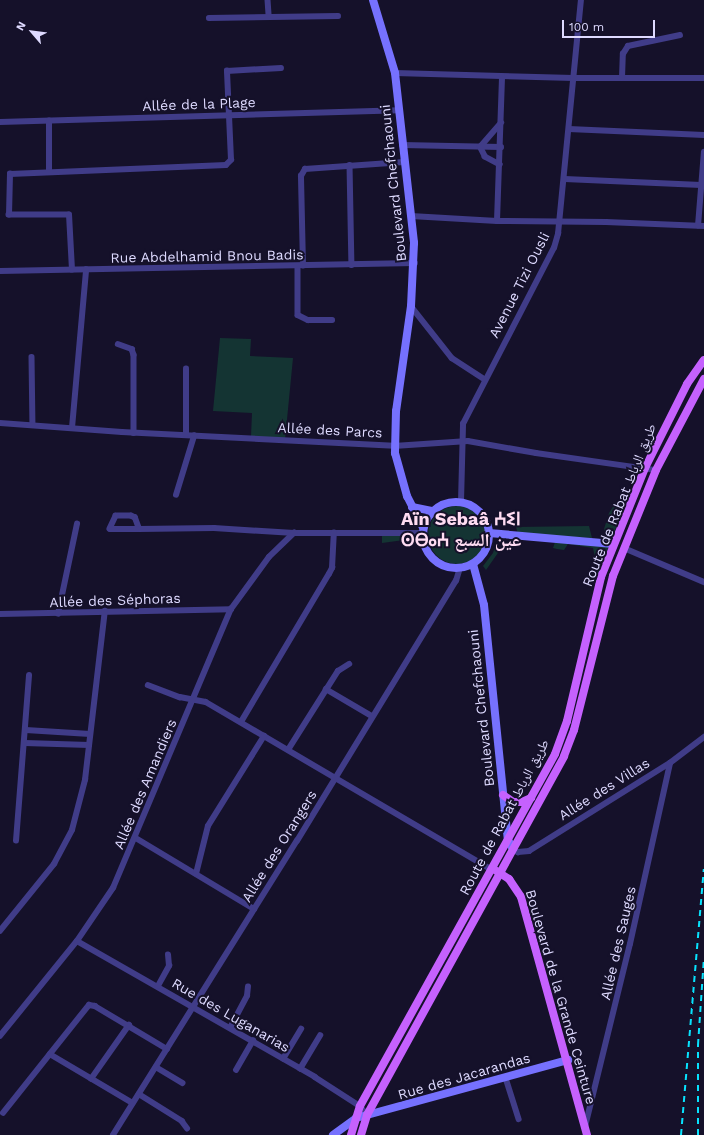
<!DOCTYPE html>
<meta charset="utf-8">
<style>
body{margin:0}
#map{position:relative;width:704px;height:1135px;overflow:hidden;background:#15112a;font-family:"Work Sans","Noto Naskh Arabic","Noto Sans Tifinagh",sans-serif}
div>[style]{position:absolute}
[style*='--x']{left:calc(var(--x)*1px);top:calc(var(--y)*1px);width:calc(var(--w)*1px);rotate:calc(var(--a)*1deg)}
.green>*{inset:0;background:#143433}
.round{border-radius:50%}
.street>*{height:5.5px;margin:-2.75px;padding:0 2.75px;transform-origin:2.75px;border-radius:2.75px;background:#403c88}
.secondary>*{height:8px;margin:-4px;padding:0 4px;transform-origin:4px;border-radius:4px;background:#7671fe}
.secondary>.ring{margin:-4px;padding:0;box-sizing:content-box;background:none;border:8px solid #7671fe;border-radius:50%}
.primary>*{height:8px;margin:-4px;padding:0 4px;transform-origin:4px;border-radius:4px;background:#c561fe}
.rail>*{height:2px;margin-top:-1px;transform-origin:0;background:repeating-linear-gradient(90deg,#07e3fe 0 6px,transparent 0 11px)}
span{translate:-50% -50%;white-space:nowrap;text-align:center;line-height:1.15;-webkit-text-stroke:4px #15112a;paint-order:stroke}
.street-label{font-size:14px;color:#dedaff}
.district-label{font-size:18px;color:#ffdcf2;font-weight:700}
.north{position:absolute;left:12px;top:12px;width:40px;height:40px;-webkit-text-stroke:3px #15112a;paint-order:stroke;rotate:298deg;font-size:11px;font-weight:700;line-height:16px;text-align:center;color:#dedaff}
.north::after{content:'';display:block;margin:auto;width:14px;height:18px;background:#dedaff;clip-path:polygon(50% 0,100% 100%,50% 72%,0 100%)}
.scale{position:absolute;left:562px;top:20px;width:93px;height:18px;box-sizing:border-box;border:2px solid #dedaff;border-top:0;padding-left:5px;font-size:12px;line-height:14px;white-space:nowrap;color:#dedaff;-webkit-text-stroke:3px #15112a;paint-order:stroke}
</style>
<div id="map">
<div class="green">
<div style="clip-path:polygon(220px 338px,251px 339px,250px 356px,293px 358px,285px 440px,251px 436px,252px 413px,213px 411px)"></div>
<div style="clip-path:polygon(623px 501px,626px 503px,615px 530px,612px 536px,606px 535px,604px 529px,609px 513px,616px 502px)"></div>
<div class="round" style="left:428px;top:506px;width:58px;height:58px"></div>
<div style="clip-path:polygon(589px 526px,592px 538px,518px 534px,516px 527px)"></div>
<div style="clip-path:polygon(382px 534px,405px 534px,404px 540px,382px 543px)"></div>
<div style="clip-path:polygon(555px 542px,609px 546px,598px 577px,592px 572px,595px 558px,593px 548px,568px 544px,564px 550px,557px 549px,553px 548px)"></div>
<div style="clip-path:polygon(496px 543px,500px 550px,486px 570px,483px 566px,493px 553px)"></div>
</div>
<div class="street">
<div style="--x:268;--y:0;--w:16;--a:86"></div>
<div style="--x:209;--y:18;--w:129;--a:-0.9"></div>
<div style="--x:395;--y:73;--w:178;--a:1.6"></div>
<div style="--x:573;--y:78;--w:131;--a:0"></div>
<div style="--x:622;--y:78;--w:24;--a:-88"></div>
<div style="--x:623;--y:54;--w:9;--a:-58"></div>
<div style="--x:628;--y:46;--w:53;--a:-11.9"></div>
<div style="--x:0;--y:122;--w:399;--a:-1.7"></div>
<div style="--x:569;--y:129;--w:135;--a:2.5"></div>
<div style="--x:402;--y:145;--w:99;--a:1.2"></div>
<div style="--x:350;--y:165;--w:100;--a:88.9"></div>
<div style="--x:500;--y:165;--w:17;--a:-152"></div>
<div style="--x:485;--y:157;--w:11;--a:-117"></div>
<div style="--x:480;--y:147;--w:32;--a:-49"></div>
<div style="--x:49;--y:171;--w:50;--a:-90"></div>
<div style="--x:565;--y:179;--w:136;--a:2.5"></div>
<div style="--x:411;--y:216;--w:86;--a:3.3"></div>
<div style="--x:497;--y:221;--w:109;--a:0.5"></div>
<div style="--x:606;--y:222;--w:98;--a:2.3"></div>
<div style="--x:497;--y:221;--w:144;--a:-88"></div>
<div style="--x:698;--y:226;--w:74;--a:-85.4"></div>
<div style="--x:298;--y:266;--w:49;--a:90"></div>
<div style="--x:298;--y:315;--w:11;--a:27"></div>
<div style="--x:308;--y:320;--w:24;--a:0"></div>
<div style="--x:303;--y:266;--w:90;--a:-91.3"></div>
<div style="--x:301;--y:176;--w:8;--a:-60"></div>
<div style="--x:305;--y:169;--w:99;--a:-4"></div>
<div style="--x:72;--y:270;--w:55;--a:-93.1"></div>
<div style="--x:69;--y:215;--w:60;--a:180"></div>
<div style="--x:9;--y:215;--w:41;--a:-88.6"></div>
<div style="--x:10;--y:174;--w:216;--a:-2.4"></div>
<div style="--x:226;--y:165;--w:7;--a:-45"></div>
<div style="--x:231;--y:160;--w:89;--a:-92.6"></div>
<div style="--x:227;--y:71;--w:54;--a:-3.2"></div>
<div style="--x:0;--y:271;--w:415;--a:-1.1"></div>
<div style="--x:411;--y:306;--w:66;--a:51.7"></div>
<div style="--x:452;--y:358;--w:38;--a:33"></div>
<div style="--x:118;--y:344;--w:15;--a:20"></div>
<div style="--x:132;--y:349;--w:6;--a:72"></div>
<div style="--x:134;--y:355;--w:78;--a:90"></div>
<div style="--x:32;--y:357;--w:68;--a:89.2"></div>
<div style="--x:0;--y:423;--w:122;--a:4.2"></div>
<div style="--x:122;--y:432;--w:272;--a:2.9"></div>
<div style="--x:394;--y:446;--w:74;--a:-3.9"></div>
<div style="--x:468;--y:441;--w:69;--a:10"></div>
<div style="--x:536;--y:453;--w:121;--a:8.1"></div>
<div style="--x:72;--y:428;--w:159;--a:-84.9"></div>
<div style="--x:186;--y:435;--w:66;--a:-90"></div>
<div style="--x:176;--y:495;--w:62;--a:-73"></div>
<div style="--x:461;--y:502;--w:78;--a:-88.5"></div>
<div style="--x:463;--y:424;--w:198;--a:-62.7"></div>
<div style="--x:554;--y:248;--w:15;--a:-74"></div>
<div style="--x:558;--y:234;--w:235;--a:-84.4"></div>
<div style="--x:139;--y:529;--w:12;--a:-110"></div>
<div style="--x:135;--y:518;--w:4;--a:-153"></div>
<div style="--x:131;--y:516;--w:15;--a:180"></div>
<div style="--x:116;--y:516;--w:14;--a:115"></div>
<div style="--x:110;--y:529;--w:29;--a:0"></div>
<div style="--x:139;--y:529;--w:75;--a:-0.8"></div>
<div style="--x:214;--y:528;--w:80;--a:3.6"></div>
<div style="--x:294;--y:533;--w:128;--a:0"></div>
<div style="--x:624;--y:548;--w:87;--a:23"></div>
<div style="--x:0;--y:614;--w:231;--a:-1.2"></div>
<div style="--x:58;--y:614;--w:92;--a:-78.1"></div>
<div style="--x:148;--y:685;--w:34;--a:21"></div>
<div style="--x:180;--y:697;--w:26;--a:11"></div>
<div style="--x:206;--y:702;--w:330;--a:30.4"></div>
<div style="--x:326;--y:689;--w:53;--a:30.4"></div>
<div style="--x:241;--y:722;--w:172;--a:-59.3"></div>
<div style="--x:329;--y:574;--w:7;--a:-63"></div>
<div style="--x:332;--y:568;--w:35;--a:-87"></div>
<div style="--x:26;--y:730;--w:64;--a:3.6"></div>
<div style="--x:25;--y:743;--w:64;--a:1.8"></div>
<div style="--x:288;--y:750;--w:93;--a:-57.7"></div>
<div style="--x:338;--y:671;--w:13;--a:-32"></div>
<div style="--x:136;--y:838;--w:138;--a:31"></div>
<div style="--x:16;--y:841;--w:166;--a:-85.5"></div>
<div style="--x:513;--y:849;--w:6;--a:31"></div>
<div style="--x:518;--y:852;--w:11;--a:-5"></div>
<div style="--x:529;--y:851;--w:166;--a:-32"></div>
<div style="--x:670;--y:763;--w:43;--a:-37.4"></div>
<div style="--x:196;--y:874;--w:49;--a:-76"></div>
<div style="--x:208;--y:826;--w:106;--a:-58.1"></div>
<div style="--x:0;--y:931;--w:86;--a:-51.1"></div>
<div style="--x:54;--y:864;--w:38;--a:-62"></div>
<div style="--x:72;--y:830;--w:52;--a:-75.4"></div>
<div style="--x:85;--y:780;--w:170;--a:-83.3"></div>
<div style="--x:77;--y:941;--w:274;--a:29.7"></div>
<div style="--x:315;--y:1077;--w:54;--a:32.8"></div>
<div style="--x:360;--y:1106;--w:11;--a:52"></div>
<div style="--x:158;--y:986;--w:23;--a:-61"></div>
<div style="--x:169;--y:966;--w:11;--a:-95"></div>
<div style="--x:230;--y:1028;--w:36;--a:-62"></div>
<div style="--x:247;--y:996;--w:9;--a:-84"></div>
<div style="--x:0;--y:1036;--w:122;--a:-51"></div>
<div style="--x:77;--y:941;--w:64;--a:-55.8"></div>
<div style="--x:113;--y:888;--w:303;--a:-67.1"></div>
<div style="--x:231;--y:609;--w:64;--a:-53.8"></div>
<div style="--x:269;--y:557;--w:35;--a:-44"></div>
<div style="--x:50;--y:1054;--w:96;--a:30.6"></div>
<div style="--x:283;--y:1059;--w:35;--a:-59"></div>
<div style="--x:156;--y:1067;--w:31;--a:31"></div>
<div style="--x:300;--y:1069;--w:39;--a:-59"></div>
<div style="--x:236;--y:1070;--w:34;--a:-60"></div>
<div style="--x:506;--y:1078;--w:43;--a:72.4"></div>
<div style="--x:91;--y:1079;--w:66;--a:-54.9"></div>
<div style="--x:139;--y:1094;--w:51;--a:32.1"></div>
<div style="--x:182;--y:1121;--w:9;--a:54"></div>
<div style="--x:3;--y:1113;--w:138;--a:-51.5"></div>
<div style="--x:89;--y:1005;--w:6;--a:9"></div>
<div style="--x:95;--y:1006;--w:84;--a:30.8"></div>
<div style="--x:585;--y:1127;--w:188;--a:-76.2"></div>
<div style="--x:630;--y:944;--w:185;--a:-77.5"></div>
<div style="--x:113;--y:1135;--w:347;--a:-58"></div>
<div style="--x:297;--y:841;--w:305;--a:-58.6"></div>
<div style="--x:456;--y:581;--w:14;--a:-73"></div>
</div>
<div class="secondary">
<div style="--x:373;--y:0;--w:76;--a:73.2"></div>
<div style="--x:395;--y:73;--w:171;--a:83.6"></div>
<div style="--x:414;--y:243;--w:63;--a:92.7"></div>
<div style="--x:411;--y:306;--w:106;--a:98.1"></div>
<div style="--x:396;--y:411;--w:42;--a:91.4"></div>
<div style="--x:395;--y:453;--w:45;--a:74.4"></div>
<div style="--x:407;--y:496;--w:36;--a:63"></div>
<div class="ring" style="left:423px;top:502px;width:58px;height:58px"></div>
<div style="--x:412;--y:507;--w:20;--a:11"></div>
<div style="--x:489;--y:533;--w:125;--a:5"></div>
<div style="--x:473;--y:564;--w:42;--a:75"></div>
<div style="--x:484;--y:605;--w:236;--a:84.2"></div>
<div style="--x:508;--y:840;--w:10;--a:61"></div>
<div style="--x:333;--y:1135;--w:29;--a:-36"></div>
<div style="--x:356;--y:1118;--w:220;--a:-15.3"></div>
</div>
<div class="primary">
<div style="--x:503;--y:795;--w:12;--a:35"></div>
<div style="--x:513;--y:802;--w:9;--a:0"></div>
<div style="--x:522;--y:802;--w:10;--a:-24"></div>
<div style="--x:495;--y:870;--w:17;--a:33"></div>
<div style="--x:509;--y:879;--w:22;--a:56"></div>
<div style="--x:521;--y:897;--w:247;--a:74.5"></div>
<div style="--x:351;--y:1135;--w:30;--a:-73"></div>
<div style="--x:360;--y:1106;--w:402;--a:-61"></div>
<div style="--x:555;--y:754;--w:35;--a:-70"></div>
<div style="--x:567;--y:721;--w:148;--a:-76.7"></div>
<div style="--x:601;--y:577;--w:118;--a:-68"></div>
<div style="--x:645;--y:468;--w:94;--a:-63.4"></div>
<div style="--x:687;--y:384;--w:29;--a:-55"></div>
<div style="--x:361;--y:1135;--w:21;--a:-73"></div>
<div style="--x:367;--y:1115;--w:409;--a:-61.2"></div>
<div style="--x:564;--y:756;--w:28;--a:-69"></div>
<div style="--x:574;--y:730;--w:159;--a:-75.8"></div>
<div style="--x:613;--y:576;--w:114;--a:-67.9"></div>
<div style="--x:656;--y:470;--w:103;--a:-62.2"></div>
</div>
<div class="rail">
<div style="--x:681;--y:1135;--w:267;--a:-85.1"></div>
<div style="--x:698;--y:1135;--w:90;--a:-90"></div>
<div style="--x:698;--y:1045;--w:87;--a:-86.1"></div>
</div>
<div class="street-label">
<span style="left:199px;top:104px;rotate:-2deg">Allée de la Plage</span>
<span style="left:393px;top:183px;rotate:-96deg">Boulevard Chefchaouni</span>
<span style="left:207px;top:256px;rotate:-1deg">Rue Abdelhamid Bnou Badis</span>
<span style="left:519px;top:285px;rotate:-63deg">Avenue Tizi Ousli</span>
<span style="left:330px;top:430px;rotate:3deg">Allée des Parcs</span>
<span style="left:619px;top:505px;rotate:-68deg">Route de Rabat طريق الرباط</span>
<span style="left:115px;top:600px;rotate:-2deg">Allée des Séphoras</span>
<span style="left:481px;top:708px;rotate:-96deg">Boulevard Chefchaouni</span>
<span style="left:145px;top:784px;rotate:-67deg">Allée des Amandiers</span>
<span style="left:604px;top:789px;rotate:-32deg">Allée des Villas</span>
<span style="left:504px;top:817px;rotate:-62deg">Route de Rabat طريق الرباط</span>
<span style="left:279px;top:846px;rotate:-58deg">Allée des Orangers</span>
<span style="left:618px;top:943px;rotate:-77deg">Allée des Sauges</span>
<span style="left:561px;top:997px;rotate:74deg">Boulevard de la Grande Ceinture</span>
<span style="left:231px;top:1015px;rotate:30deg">Rue des Luganarias</span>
<span style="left:464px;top:1076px;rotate:-16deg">Rue des Jacarandas</span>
</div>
<div class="district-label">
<span style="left:461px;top:530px">Aïn Sebaâ ⵄⵉⵏ<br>ⵙⴱⴰⵄ عين السبع</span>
</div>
<div class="north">N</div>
<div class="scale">100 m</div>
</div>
